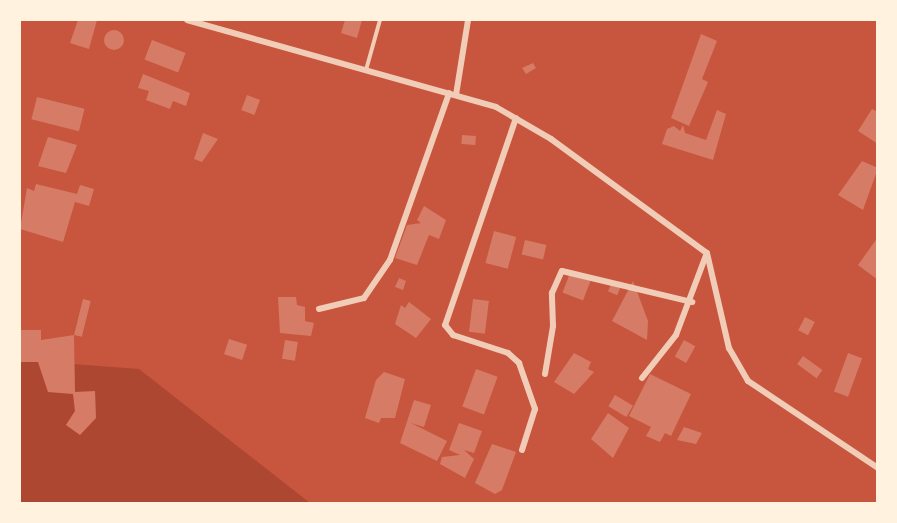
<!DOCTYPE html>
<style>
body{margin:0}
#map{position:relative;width:897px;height:523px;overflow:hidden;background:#c8553d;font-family:Lato,sans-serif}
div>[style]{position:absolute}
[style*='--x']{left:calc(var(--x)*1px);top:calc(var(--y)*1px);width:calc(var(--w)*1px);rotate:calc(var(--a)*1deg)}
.green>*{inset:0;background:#ae4732}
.building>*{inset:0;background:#d67c66;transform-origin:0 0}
.round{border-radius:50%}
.service>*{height:4px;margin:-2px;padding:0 2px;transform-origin:2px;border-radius:2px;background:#f1ccb7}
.minor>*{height:6px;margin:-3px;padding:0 3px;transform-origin:3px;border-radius:3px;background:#f1ccb7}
span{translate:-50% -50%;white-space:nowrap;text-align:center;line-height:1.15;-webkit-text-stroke:4.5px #fff3e0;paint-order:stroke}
.frame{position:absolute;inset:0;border:21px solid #fff3e0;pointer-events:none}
</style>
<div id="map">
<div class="green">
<div style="clip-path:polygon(20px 360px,139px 369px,310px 503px,20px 503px)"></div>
</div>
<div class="building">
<div style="clip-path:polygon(78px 20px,97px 20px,89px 49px,70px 43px)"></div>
<div style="clip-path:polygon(345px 20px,362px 20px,357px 38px,341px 33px)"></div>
<div class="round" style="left:104px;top:30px;width:20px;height:20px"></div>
<div style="clip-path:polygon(701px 34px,717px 41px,702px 79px,708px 82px,689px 126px,671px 118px)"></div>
<div style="left:152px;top:40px;width:36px;height:21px;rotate:21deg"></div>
<div style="clip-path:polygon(533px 63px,536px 68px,526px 74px,522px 68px)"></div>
<div style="clip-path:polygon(143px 74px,190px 93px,186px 106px,173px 101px,170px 109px,146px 100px,149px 91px,138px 88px)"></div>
<div style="left:247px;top:95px;width:14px;height:16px;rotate:21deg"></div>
<div style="left:37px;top:97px;width:49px;height:23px;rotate:14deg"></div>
<div style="clip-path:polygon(872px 109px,878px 112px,878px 144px,858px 131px)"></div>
<div style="clip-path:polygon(717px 110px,726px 114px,713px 160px,662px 144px,667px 129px,674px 126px,680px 131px,683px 125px,685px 133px,706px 140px)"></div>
<div style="clip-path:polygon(203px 133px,218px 139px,202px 162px,194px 159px)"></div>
<div style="left:462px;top:135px;width:14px;height:9px;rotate:4deg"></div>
<div style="clip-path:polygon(48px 137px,77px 145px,66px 173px,38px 166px)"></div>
<div style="clip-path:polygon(862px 161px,878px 168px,863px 210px,838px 195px)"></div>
<div style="clip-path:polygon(36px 184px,77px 194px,80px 185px,94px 189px,89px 206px,75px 202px,63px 242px,20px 229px,27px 188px,34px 191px)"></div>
<div style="clip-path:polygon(424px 206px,446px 220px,439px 239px,429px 235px,417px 265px,395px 258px,407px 225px,421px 223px,417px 220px)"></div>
<div style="left:494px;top:231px;width:23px;height:33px;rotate:15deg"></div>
<div style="clip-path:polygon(878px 237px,878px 280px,858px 265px)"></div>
<div style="left:525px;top:240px;width:22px;height:15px;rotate:13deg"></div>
<div style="left:570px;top:273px;width:22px;height:21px;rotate:21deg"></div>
<div style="clip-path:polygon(399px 278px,406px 281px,403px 290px,395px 287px)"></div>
<div style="clip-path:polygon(633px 281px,648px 321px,647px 340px,612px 321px)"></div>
<div style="left:612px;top:282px;width:10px;height:10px;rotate:24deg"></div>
<div style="clip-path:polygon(278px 297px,296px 297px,297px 305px,305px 307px,305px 321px,314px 323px,311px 336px,280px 333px)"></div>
<div style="left:83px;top:299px;width:8px;height:37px;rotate:14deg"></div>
<div style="left:473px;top:299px;width:16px;height:33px;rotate:7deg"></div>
<div style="clip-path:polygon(409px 302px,431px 319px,416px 338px,395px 324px,401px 305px,405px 308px)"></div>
<div style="left:805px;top:317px;width:11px;height:15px;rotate:27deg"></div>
<div style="clip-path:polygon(20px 330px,41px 330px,41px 340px,74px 335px,75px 392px,95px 391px,96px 418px,80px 435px,66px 425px,75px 411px,73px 394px,48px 392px,38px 362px,20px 362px)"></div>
<div style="left:229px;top:339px;width:19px;height:16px;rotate:18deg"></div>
<div style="left:285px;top:340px;width:13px;height:19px;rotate:9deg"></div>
<div style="left:684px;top:340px;width:13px;height:19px;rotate:29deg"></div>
<div style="clip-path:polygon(574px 353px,591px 362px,588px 369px,594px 372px,574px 394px,554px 382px)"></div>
<div style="left:848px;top:353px;width:15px;height:41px;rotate:20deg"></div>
<div style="left:803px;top:356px;width:24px;height:10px;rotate:36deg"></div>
<div style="left:476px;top:369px;width:23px;height:40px;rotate:20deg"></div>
<div style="clip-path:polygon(384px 372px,405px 379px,395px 418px,381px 418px,379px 423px,365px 418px,376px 380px)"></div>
<div style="clip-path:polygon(650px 374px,691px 394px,671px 436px,665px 433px,660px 442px,646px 436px,651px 427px,629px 416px)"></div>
<div style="left:615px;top:395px;width:21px;height:13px;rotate:31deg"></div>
<div style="clip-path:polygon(414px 400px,431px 405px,424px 427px,411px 423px,447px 441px,437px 461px,400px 443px)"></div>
<div style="clip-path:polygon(608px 413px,629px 428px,613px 458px,591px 439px)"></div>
<div style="clip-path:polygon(459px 423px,482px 431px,474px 453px,464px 450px,474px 459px,465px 478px,440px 464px,442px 457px,460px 455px,449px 450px)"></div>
<div style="clip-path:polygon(684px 427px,702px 433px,696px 444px,677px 440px)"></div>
<div style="clip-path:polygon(492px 444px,516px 452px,502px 490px,495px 494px,475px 483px)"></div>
</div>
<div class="service">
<div style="--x:366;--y:70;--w:52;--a:-74.4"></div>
</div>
<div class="minor">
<div style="--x:187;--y:20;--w:321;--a:15.7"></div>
<div style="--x:496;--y:107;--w:64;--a:30.2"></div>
<div style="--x:551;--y:139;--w:193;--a:36.2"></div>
<div style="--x:707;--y:253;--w:98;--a:77"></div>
<div style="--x:729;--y:348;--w:38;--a:60"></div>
<div style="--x:748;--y:381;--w:156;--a:33.8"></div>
<div style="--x:456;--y:95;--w:76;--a:-80.9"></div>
<div style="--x:516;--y:118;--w:219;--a:108.9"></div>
<div style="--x:445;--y:325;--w:13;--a:51"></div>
<div style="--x:453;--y:335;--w:58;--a:18.1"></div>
<div style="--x:508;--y:353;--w:15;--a:42"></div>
<div style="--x:519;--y:363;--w:49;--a:70.8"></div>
<div style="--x:535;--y:409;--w:43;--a:107.6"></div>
<div style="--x:319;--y:309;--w:46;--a:-13.7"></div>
<div style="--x:364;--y:298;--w:46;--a:-55.6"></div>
<div style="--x:390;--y:260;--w:177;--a:-70.5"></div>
<div style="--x:545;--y:374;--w:49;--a:-80.5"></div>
<div style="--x:553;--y:326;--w:33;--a:-92"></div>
<div style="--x:552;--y:293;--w:24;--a:-66"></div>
<div style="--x:562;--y:271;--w:134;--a:13.4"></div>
<div style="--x:642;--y:378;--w:55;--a:-51.7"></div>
<div style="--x:676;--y:335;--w:85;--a:-69.4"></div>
</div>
<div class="frame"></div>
</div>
